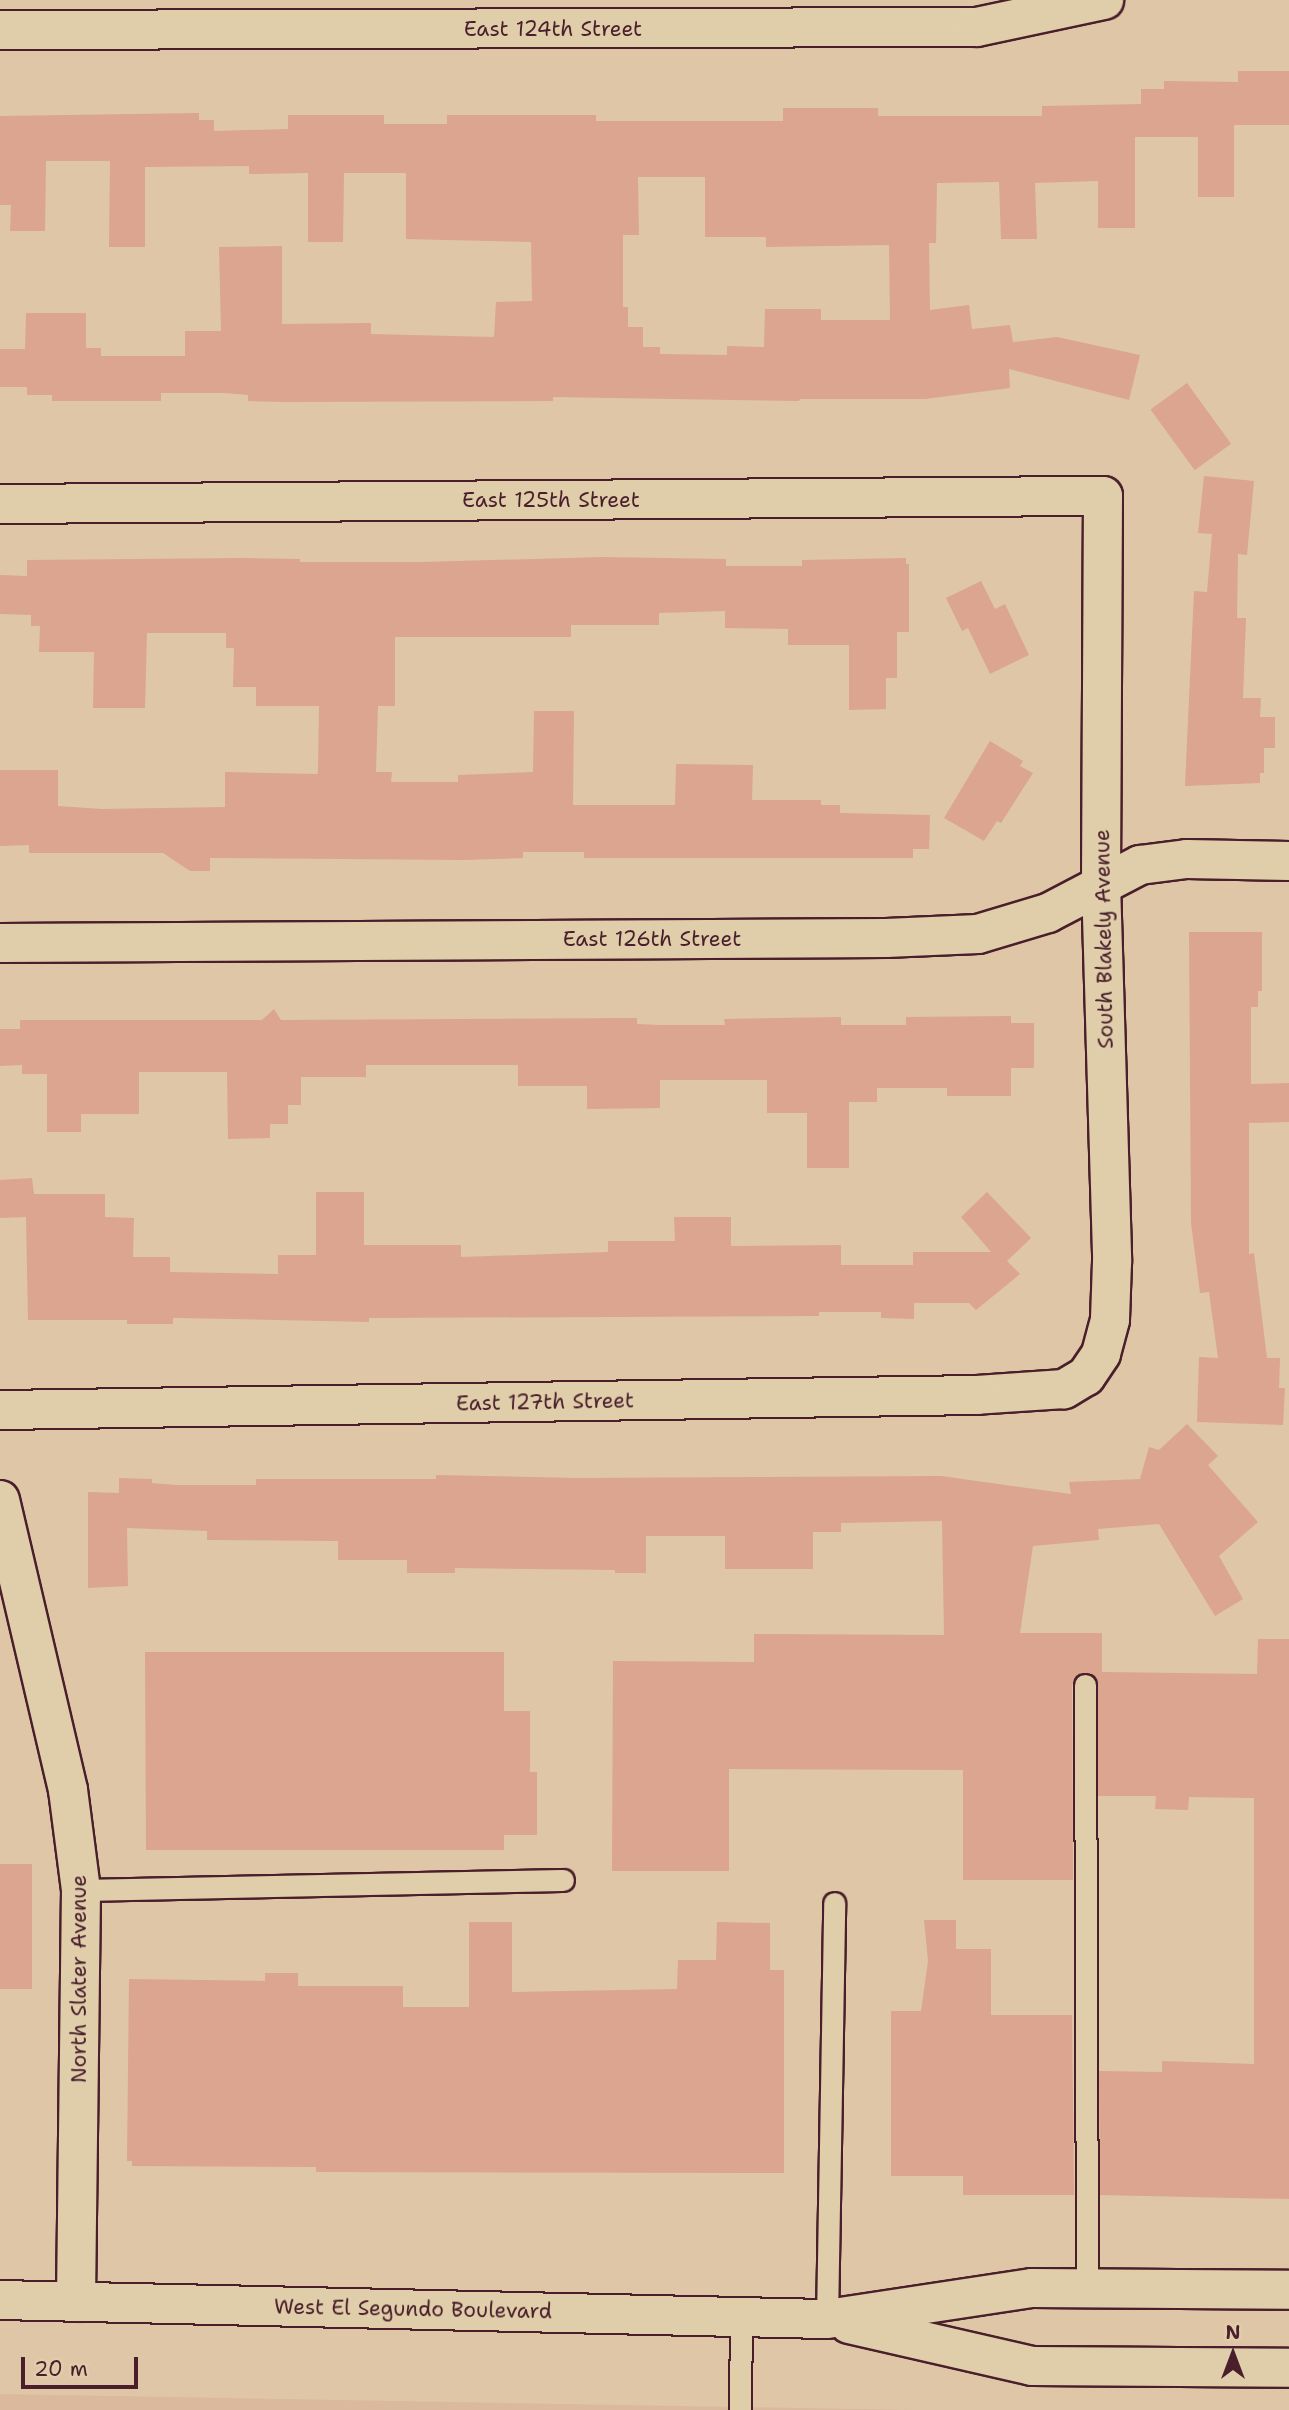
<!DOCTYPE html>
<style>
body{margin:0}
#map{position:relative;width:1289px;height:2410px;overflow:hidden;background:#dfc6a6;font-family:"Shantell Sans",sans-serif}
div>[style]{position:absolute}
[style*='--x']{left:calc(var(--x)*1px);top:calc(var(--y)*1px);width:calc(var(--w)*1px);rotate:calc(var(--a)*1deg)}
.built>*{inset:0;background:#dbb99d}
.building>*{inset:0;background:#dba590;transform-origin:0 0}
.roads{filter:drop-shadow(2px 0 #4a1f2b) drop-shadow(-2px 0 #4a1f2b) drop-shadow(0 2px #4a1f2b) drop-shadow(0 -2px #4a1f2b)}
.lane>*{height:21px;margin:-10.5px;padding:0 10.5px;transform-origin:10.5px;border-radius:10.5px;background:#e0ceab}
.street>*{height:38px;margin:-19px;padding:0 19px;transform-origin:19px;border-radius:19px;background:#e0ceab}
.secondary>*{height:38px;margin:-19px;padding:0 19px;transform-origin:19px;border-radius:19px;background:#e0ceab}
span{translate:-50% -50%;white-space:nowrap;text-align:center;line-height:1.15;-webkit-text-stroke:5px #e0ceab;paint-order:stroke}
.street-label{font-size:21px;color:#4a1f2b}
.north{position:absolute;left:1198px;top:2319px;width:70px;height:70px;-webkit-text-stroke:5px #e0ceab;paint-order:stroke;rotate:0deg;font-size:19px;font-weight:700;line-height:28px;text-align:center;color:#4a1f2b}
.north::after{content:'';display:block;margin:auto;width:24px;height:32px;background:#4a1f2b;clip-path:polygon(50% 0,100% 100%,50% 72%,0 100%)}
.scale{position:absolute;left:21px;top:2357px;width:117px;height:32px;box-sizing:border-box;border:4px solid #4a1f2b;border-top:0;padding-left:9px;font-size:21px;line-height:24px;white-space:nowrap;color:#4a1f2b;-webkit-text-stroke:5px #e0ceab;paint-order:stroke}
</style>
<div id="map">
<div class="built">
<div style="clip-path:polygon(0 2394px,912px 2410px,0 2410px)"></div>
</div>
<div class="building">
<div style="clip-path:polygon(evenodd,1238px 71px,1289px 71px,1289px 125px,1234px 125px,1234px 197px,1198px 197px,1198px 137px,1135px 137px,1135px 228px,1098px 228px,1098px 181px,1035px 183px,1037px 239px,1001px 239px,999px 182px,937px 183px,936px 243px,929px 243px,930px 310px,969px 305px,972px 329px,1010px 325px,1013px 342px,1057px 337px,1140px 355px,1129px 400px,1009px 369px,1010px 388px,925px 399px,800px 399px,799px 401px,553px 397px,553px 401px,283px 402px,248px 401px,248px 395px,225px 393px,161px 393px,161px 401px,52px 401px,52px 395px,27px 395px,27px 387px,0 387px,0 349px,25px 349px,26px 313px,86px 313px,86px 348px,101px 348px,101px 356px,185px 356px,185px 331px,221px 331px,219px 247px,282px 246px,282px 324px,371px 323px,371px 334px,494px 337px,496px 302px,532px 301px,531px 242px,406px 239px,406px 173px,344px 173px,343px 242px,308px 242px,308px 173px,249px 174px,249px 166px,145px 167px,145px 247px,109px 247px,110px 161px,46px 161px,45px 231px,10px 231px,11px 205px,0 205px,0 116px,199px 113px,199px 120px,214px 120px,214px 131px,288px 129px,288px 115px,384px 115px,384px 124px,447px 124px,447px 115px,596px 115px,596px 121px,783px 121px,783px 108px,878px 108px,878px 116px,1042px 116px,1042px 106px,1141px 104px,1141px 89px,1164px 89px,1164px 81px,1238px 82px,1238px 71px,638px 177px,705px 177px,705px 237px,766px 237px,766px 247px,889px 245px,890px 320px,821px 320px,821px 309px,765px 309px,764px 347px,727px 346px,727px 355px,660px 354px,660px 347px,643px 347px,643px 327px,628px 327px,628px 307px,623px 307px,623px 235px,639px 235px,638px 177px)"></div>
<div style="left:1187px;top:383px;width:75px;height:45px;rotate:54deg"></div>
<div style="clip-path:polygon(1204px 476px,1254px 481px,1247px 555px,1238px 554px,1237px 618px,1246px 618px,1243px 698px,1261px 698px,1260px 717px,1275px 717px,1275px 748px,1264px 748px,1264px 773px,1260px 773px,1260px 783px,1185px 786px,1194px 591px,1207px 592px,1212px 534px,1198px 533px)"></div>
<div style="clip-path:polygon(603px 557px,726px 559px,726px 566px,802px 566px,802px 560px,906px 558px,906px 564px,909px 564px,909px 632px,897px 632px,897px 678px,886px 678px,886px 709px,849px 710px,849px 645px,788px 645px,788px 629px,725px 628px,725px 611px,659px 613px,659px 625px,571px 625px,571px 637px,395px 637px,395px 706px,378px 706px,376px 772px,392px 772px,391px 782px,458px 782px,458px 775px,533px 772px,534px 711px,574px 711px,573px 805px,675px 805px,676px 764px,753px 765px,752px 800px,821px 800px,821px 805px,840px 805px,840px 813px,930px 815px,929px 849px,913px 849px,913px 858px,584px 858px,584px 852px,523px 852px,523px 858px,464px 860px,210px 858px,210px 871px,190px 871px,163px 853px,29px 853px,29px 845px,0 846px,0 770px,58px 770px,58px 806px,102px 809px,225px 807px,225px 772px,317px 774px,318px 771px,319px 706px,256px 706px,256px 687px,233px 687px,234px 648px,226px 648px,226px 633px,147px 633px,145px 708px,93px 708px,94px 652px,39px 652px,40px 626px,31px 626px,31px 615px,0 614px,0 575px,27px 576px,27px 560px,244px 558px,300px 559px,300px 562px,423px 562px)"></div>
<div style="clip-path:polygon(981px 581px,995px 609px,1005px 604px,1029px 655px,990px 674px,968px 628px,962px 631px,946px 598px)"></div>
<div style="clip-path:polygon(990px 741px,1023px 761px,1020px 766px,1033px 773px,1001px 823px,997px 821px,984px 841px,944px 818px)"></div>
<div style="clip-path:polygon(1189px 932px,1262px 932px,1262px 991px,1258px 991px,1258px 1007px,1251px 1007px,1251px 1084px,1289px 1083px,1289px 1122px,1249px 1123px,1249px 1254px,1254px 1253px,1267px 1358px,1280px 1358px,1279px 1388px,1285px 1388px,1283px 1425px,1197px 1422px,1199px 1357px,1218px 1358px,1209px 1292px,1200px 1293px,1191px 1223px)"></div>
<div style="clip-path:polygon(274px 1009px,281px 1020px,637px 1018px,637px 1024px,660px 1025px,725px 1025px,724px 1019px,841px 1017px,841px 1025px,906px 1025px,906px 1017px,1011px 1016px,1011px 1023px,1034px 1023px,1034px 1068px,1011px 1068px,1011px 1096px,947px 1096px,947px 1088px,877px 1088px,877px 1102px,849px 1102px,849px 1168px,807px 1168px,807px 1113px,767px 1113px,767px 1080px,660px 1080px,660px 1108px,587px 1109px,587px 1086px,518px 1086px,518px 1065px,366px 1065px,366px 1077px,301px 1077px,301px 1105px,288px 1105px,288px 1124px,270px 1124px,270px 1138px,228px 1139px,227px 1072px,139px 1072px,139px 1114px,81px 1114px,81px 1132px,47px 1132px,47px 1074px,22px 1074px,22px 1065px,0 1066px,0 1029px,20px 1029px,20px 1020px,262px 1020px)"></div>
<div style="clip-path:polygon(32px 1178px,34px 1194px,105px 1194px,105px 1217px,134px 1218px,133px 1257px,170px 1257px,170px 1272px,278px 1274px,278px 1255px,316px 1255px,316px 1192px,364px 1192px,364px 1245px,461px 1245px,461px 1257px,608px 1252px,608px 1241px,675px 1241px,674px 1217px,731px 1217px,731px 1246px,841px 1245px,841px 1265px,913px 1265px,913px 1252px,991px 1252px,961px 1217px,987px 1192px,1031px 1238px,1007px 1261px,1020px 1274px,976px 1310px,969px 1303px,914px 1303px,914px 1319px,881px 1318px,881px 1312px,819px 1312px,819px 1316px,369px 1318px,369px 1322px,179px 1318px,173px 1318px,173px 1324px,127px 1324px,127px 1320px,28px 1320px,26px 1217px,0 1218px,0 1180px)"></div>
<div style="clip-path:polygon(1187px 1424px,1218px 1456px,1208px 1465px,1258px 1522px,1219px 1556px,1243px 1599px,1215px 1616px,1159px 1524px,1098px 1529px,1099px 1540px,1033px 1546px,1020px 1633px,1102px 1633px,1102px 1672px,1257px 1674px,1258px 1639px,1289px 1639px,1289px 2199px,1100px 2195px,1099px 2071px,1162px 2072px,1162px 2061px,1254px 2064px,1254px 1798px,1189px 1797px,1188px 1810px,1155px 1809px,1156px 1796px,1098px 1796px,1098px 1685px,1091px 1673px,1078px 1674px,1072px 1685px,1073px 1880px,963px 1880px,963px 1770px,729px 1769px,729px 1871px,612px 1871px,613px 1661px,754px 1662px,754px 1634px,944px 1635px,942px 1521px,841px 1523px,841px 1532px,813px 1532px,813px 1569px,725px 1569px,725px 1536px,646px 1536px,646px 1573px,615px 1573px,615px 1570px,455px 1568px,455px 1573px,407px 1573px,407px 1560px,338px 1560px,338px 1541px,207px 1540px,207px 1531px,127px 1528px,128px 1586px,88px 1588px,88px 1492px,119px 1493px,119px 1478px,152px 1479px,152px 1483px,176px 1485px,256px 1485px,256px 1479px,436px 1479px,436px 1475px,577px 1478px,941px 1476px,1071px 1494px,1069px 1482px,1140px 1479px,1149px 1447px,1159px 1450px)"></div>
<div style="clip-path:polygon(145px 1652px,504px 1652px,504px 1711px,530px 1711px,530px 1772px,537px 1772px,537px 1835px,504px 1835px,504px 1850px,146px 1850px)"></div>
<div style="left:0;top:1864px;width:32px;height:125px"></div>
<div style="clip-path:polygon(924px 1920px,956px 1920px,956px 1949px,991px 1949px,991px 2015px,1072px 2015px,1074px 2195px,963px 2195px,963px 2176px,891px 2176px,891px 2011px,921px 2011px,928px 1961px)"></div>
<div style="clip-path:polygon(469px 1922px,512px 1922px,512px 1992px,677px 1989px,678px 1960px,716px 1960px,717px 1922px,770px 1923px,770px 1970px,784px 1970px,784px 2173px,316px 2172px,316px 2167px,132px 2166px,132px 2161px,127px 2161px,129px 1979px,265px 1981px,265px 1973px,298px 1973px,298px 1986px,403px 1986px,403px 2007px,469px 2007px)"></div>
</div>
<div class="roads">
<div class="lane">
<div style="--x:1085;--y:1685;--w:603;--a:89.81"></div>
<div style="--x:81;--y:1890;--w:482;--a:-1.2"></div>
<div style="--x:827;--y:2319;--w:416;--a:-89"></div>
<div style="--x:740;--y:2410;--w:94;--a:-89.4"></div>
</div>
<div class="street">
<div style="--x:0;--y:30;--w:977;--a:-0.18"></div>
<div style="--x:977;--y:27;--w:130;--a:-12"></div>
<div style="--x:0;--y:504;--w:1103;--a:-0.42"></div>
<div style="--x:1103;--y:496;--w:387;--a:90.3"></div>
<div style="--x:1101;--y:883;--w:379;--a:88.3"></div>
<div style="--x:1112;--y:1262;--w:58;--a:92"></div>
<div style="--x:1110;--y:1320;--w:35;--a:105"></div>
<div style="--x:1101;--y:1354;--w:27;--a:124"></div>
<div style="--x:1086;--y:1376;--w:26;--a:149"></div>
<div style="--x:1064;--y:1389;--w:87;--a:176.1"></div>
<div style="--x:977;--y:1395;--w:977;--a:179.12"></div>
<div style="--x:0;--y:943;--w:886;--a:-0.32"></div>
<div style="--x:886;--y:938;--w:92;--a:-2.5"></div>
<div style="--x:978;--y:934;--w:73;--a:-16.7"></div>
<div style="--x:1048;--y:913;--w:104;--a:-27.6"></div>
<div style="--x:1140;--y:865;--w:47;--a:-7.3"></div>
<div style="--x:1187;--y:859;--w:102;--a:1.1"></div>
<div style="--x:0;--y:1500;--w:298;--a:76.8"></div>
<div style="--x:68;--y:1790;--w:101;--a:82.6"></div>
<div style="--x:81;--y:1890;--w:412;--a:90.7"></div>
</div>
<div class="secondary">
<div style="--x:0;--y:2300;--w:827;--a:1.32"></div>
<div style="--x:827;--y:2319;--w:207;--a:-8.6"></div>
<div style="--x:1032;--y:2288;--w:257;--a:0.4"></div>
<div style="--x:849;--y:2324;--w:188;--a:12.9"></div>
<div style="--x:1032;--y:2366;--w:257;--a:0.4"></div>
</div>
</div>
<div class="street-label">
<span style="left:553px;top:29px">East 124th Street</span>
<span style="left:551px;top:500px">East 125th Street</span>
<span style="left:652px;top:939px">East 126th Street</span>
<span style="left:1104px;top:939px;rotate:-91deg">South Blakely Avenue</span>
<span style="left:545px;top:1402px;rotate:-1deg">East 127th Street</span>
<span style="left:79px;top:1979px;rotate:-90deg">North Slater Avenue</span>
<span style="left:413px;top:2309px;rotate:1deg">West El Segundo Boulevard</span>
</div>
<div class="north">N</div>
<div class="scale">20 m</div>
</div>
